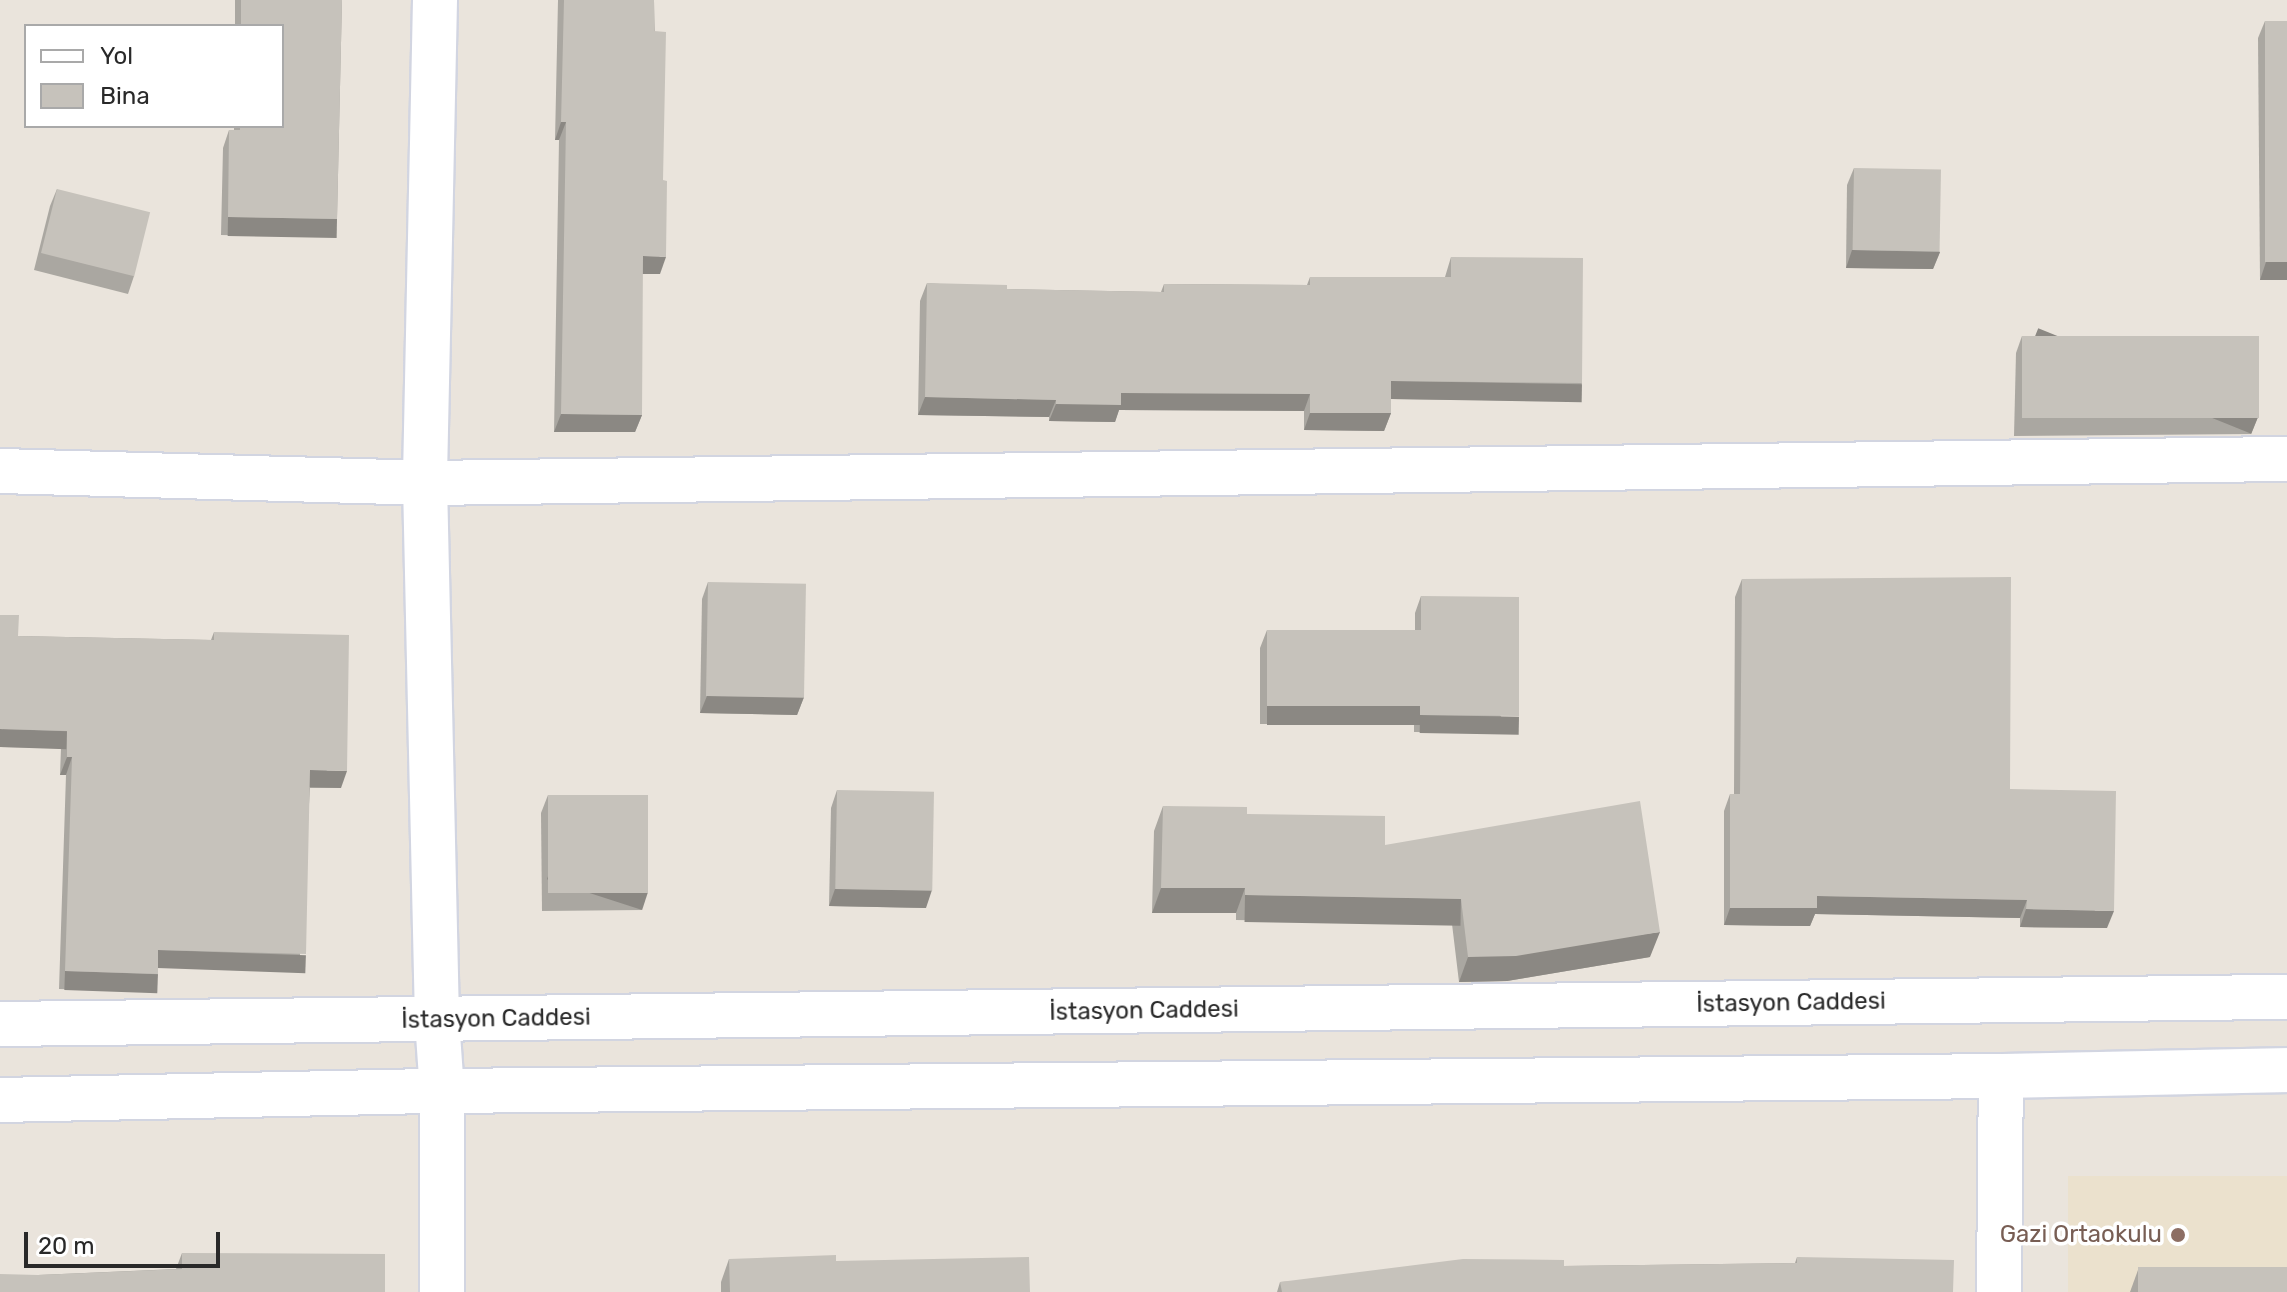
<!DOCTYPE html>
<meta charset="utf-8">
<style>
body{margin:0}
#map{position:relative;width:2287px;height:1292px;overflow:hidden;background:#eae4dc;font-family:Rubik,sans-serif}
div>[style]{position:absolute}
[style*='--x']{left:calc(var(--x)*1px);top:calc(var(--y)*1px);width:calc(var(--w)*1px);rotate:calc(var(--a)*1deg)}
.education>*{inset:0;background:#ebe1cd;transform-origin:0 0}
.roads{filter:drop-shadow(2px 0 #d2d5e1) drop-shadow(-2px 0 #d2d5e1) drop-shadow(0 2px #d2d5e1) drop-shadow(0 -2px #d2d5e1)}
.minor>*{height:44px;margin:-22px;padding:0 22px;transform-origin:22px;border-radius:22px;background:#fff}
.tertiary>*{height:44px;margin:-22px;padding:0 22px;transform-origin:22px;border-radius:22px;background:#fff}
.secondary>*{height:44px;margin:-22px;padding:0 22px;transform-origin:22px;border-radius:22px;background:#fff}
.wall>*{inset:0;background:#aaa7a1}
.shaded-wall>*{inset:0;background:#8b8883;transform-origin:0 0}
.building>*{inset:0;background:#c6c2bb;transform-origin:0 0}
.dots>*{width:22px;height:22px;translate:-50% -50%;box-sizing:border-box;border:4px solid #fff;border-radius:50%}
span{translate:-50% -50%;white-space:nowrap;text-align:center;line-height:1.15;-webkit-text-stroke:7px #fff;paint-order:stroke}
.street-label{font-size:24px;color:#292929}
.education-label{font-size:24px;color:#785e54}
.right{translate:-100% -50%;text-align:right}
.legend{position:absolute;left:24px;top:24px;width:260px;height:104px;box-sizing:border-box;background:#fff;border:2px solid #a9a9a9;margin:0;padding:10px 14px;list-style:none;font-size:24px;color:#292929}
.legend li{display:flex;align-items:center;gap:16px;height:40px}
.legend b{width:40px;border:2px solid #a9a9a9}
.scale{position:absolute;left:24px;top:1232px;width:196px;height:36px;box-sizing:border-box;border:4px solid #292929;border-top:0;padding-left:10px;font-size:24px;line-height:28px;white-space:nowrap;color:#292929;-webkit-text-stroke:6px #fff;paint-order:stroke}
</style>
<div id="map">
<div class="education">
<div style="left:2287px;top:1176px;width:116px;height:219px;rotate:90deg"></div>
</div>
<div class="roads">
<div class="minor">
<div style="--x:0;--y:471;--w:425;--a:1.6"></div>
<div style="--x:442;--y:1292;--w:201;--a:-90"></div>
<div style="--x:1999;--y:1292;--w:216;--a:-89.5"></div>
</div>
<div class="tertiary">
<div style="--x:435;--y:0;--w:483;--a:91.2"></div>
<div style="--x:425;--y:483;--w:537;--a:88.72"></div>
<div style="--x:437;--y:1020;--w:71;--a:86"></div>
<div style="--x:425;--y:483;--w:1862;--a:-0.74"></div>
</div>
<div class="secondary">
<div style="--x:0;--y:1024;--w:2287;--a:-0.68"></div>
<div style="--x:0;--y:1100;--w:442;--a:-1.2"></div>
<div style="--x:442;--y:1091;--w:1559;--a:-0.55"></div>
<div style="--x:2001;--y:1076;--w:286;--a:-1.2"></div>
</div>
</div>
<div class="wall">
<div style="clip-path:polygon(235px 0,342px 0,337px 219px,331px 237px,221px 235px,223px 148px,229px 130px,234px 130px,234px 126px,282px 126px,282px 26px,235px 26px)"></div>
<div style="clip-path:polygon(558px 0,654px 0,660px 274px,642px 274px,642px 415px,635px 432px,554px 432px,559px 140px,555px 140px)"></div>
<div style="clip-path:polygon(2265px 21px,2287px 280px,2260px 280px,2258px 38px)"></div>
<div style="clip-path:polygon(1854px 168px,1940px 252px,1933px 269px,1846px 268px,1847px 185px)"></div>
<div style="clip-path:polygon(57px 189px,134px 276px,128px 294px,34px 270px,50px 206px)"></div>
<div style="clip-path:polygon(1451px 257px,1582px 383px,1576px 401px,1391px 399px,1391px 413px,1384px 431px,1304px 430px,1304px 411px,1119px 410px,1115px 422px,1049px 421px,1049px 417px,918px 415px,920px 301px,927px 283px,1007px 289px,1161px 292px,1164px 284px,1307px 285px,1310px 277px,1445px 277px)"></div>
<div style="clip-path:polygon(2022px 336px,2258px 417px,2251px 434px,2014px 436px,2016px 353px)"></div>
<div style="clip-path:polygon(1742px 579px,2010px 789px,2107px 928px,2020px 927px,2020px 918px,1815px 914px,1810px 926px,1724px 925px,1724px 811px,1730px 794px,1734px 794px,1735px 597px)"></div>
<div style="clip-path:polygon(708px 582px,804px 697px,797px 715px,700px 713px,702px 599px)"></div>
<div style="clip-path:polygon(1421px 596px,1512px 733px,1414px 732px,1414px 723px,1260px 724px,1260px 648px,1267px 630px,1415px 630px,1415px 613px)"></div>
<div style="clip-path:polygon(214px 632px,341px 788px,310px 788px,299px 971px,158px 967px,158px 974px,151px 992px,59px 989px,66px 775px,60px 775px,61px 748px,0 747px,18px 636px,211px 640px)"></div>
<div style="clip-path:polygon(837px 790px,926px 908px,829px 906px,831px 808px)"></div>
<div style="clip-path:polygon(548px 795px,642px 910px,542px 911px,541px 813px)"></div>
<div style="clip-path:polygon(1163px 806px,1247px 814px,1385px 845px,1650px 957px,1507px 981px,1459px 982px,1452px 924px,1236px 920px,1236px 913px,1152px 913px,1154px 831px)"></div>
<div style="clip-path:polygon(182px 1253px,385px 1292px,38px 1275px,176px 1269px)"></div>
<div style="clip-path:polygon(1797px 1257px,1953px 1292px,1277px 1292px,1280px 1282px,1564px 1266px,1795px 1263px)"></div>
<div style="clip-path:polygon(729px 1259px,836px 1261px,1030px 1292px,721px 1292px,721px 1282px)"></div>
<div style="clip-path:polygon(2138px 1270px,2287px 1292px,2130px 1292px)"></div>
</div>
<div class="shaded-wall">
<div style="clip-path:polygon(561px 122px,566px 122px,559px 140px,555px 140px)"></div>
<div style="left:228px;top:217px;width:109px;height:19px;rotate:1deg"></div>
<div style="clip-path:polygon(1852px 250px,1940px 252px,1933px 269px,1846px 268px)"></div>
<div style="clip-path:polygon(643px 256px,666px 257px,660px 274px,636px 274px)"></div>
<div style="clip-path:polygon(2266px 262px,2287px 262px,2287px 280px,2260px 280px)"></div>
<div style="left:1391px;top:381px;width:191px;height:18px;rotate:1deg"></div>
<div style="clip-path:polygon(1121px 393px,1310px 394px,1304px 411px,1119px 410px,1115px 422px,1049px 421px,1056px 404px)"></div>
<div style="clip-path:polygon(925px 397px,1056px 400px,1049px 417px,918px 415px)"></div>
<div style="clip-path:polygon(1310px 413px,1391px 413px,1384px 431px,1304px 430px)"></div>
<div style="clip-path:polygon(561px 414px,642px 415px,635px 432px,554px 432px)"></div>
<div style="left:2258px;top:417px;width:18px;height:237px;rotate:112deg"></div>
<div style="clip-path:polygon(707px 696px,804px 697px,797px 715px,700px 713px)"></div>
<div style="left:1267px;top:706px;width:153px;height:19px"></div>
<div style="left:1420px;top:715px;width:99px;height:18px;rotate:1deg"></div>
<div style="left:0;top:729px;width:67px;height:18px;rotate:2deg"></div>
<div style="clip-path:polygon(67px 757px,72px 757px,66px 775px,60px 775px)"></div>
<div style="clip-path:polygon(310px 770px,347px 771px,341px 788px,304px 787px)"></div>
<div style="clip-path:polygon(1161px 888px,1245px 888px,1236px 913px,1152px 913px)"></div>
<div style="clip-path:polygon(835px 889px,932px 890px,926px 908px,829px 906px)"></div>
<div style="left:648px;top:892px;width:19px;height:100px;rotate:108deg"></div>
<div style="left:1245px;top:895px;width:216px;height:27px;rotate:1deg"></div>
<div style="clip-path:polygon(1817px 896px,2027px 900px,2020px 918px,1815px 914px,1810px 926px,1724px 925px,1730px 908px)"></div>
<div style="clip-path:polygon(2026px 909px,2114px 911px,2107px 928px,2020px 927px)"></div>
<div style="clip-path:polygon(1660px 932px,1650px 957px,1507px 981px,1459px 982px,1468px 957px)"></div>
<div style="left:158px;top:950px;width:148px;height:18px;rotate:2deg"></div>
<div style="left:65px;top:971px;width:93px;height:19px;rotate:2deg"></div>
</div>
<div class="building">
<div style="clip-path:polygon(241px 0,342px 0,337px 219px,228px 217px,229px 130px,240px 130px,240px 126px,282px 126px,282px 26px,241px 26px)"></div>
<div style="clip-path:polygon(564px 0,654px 0,654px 31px,666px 32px,663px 180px,667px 181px,666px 257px,643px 256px,642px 415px,561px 414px,566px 122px,561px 122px)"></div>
<div style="left:2265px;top:21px;width:22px;height:241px"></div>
<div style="left:1854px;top:168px;width:87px;height:82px;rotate:1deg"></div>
<div style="left:57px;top:189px;width:96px;height:66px;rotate:14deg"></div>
<div style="clip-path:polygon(1451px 257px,1583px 258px,1582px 383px,1391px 381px,1391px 413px,1310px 413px,1310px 394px,1121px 393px,1121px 405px,1056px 404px,1056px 400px,925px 397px,927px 283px,1007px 285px,1007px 289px,1164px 292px,1164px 284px,1310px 285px,1310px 277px,1451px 277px)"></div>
<div style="left:2022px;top:336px;width:237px;height:82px"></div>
<div style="clip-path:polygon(2011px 577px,2010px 789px,2116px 791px,2114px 911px,2026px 909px,2027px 900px,1817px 896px,1817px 908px,1730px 908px,1730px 794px,1740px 794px,1742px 579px)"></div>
<div style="left:708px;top:582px;width:98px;height:114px;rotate:1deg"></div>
<div style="clip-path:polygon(1421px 596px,1519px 597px,1519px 716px,1420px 715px,1420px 706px,1267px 706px,1267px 630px,1421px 630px)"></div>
<div style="clip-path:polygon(0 615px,19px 615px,18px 636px,214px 640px,214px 632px,349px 635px,347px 771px,310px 770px,306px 954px,158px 950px,158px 974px,65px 971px,72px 757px,67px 757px,67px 731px,0 729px)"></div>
<div style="left:837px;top:790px;width:97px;height:99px;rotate:1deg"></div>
<div style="left:548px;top:795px;width:100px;height:98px"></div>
<div style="clip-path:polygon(1640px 801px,1660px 932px,1516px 956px,1468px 957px,1461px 899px,1245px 895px,1245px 888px,1161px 888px,1163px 806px,1247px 807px,1247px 814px,1385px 816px,1385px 845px)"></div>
<div style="clip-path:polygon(182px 1253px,385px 1254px,385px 1292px,0 1292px,0 1274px,38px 1275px,182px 1269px)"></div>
<div style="clip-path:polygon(836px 1255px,836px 1261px,1029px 1257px,1030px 1292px,730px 1292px,729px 1259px)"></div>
<div style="clip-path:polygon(1797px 1257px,1954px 1260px,1953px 1292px,1282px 1292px,1280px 1282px,1463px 1259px,1564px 1260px,1564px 1266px,1797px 1263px)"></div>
<div style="left:2287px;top:1267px;width:25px;height:149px;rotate:90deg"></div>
</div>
<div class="dots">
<div style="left:2178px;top:1235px;background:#8d6e63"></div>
</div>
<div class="street-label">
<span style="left:1791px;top:1003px;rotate:-1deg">İstasyon Caddesi</span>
<span style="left:1144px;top:1011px;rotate:-1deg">İstasyon Caddesi</span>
<span style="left:496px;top:1019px;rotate:-1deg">İstasyon Caddesi</span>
</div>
<div class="education-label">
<span class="right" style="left:2162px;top:1235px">Gazi Ortaokulu</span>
</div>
<ul class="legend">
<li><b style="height:10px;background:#fff"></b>Yol</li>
<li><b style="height:22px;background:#c6c2bb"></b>Bina</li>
</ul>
<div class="scale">20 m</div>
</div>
